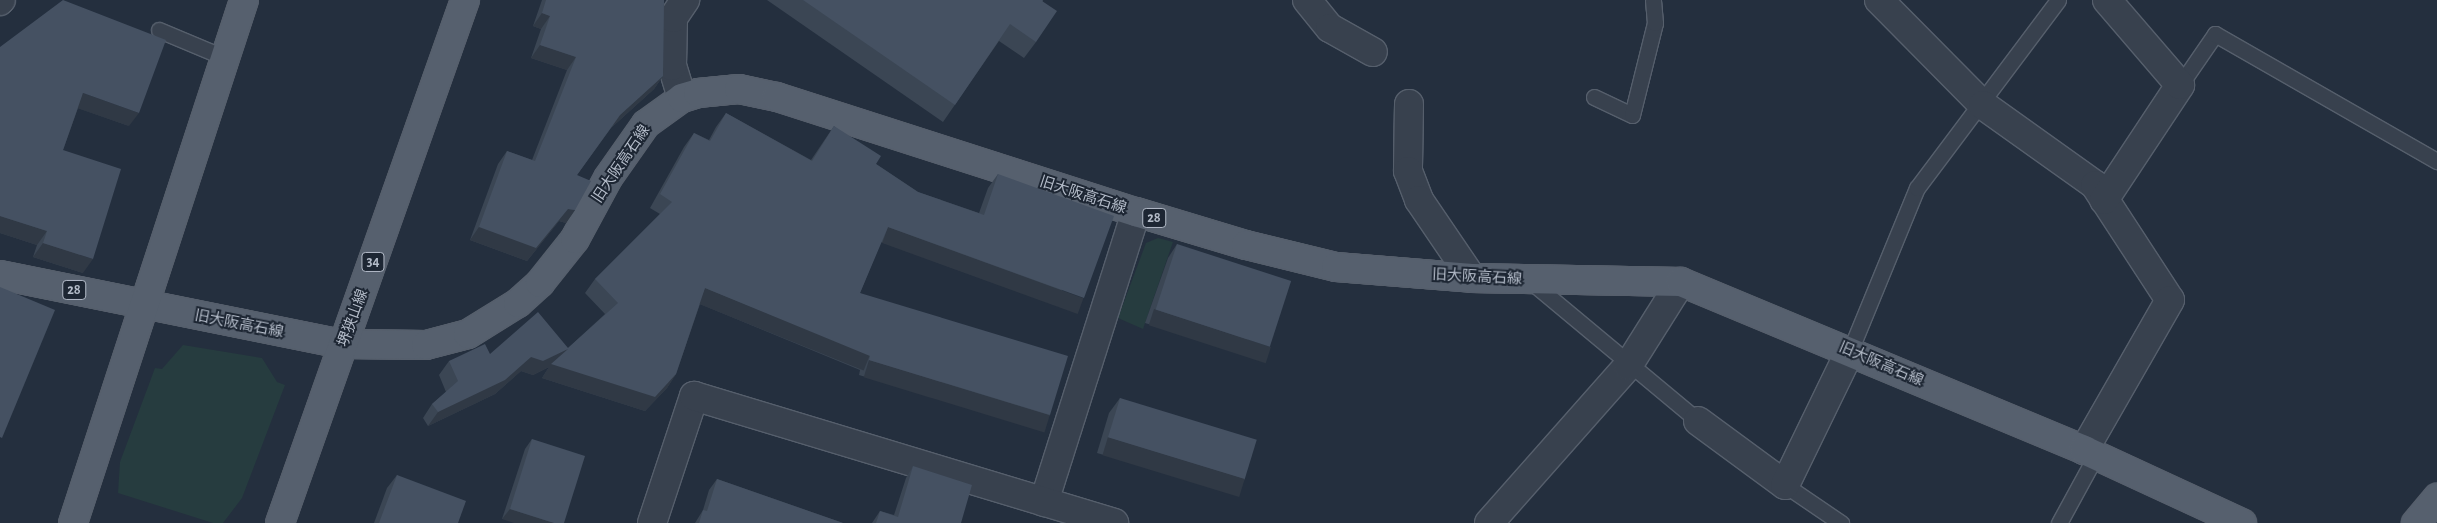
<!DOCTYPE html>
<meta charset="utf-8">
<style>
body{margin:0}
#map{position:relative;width:2437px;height:523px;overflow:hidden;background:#242f3e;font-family:"Alegreya Sans","Noto Sans JP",sans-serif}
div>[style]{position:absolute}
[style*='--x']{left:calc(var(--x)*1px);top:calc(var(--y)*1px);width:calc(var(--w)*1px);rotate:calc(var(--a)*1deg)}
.green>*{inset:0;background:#263c3f}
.roads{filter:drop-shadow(1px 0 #565f6c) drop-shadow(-1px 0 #565f6c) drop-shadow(0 1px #565f6c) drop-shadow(0 -1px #565f6c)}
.lane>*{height:15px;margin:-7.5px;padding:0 7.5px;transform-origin:7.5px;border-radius:7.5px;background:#38414e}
.street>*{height:28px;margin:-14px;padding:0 14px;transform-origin:14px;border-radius:14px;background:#38414e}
.primary>*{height:28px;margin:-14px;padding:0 14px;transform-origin:14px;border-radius:14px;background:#56606e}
.wall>*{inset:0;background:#3b4654}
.shaded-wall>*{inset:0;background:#303945;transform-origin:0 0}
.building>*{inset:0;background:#455162;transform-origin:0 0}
span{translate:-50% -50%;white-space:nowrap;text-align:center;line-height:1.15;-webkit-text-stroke:4px #1d2633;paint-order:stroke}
.shield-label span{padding:1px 4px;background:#1d2633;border:1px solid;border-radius:4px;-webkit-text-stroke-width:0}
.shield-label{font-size:14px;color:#b4bcc9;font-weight:700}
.street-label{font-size:15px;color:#b4bcc9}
</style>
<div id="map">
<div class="green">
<div style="clip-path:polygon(1158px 238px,1173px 242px,1143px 329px,1118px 318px,1146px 243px)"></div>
<div style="clip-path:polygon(183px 345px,262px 358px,277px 382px,285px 385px,242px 498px,223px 523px,213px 523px,118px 493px,120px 462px,155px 368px,162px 369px)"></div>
</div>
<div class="roads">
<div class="lane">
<div style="--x:159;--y:30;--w:73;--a:22.7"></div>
<div style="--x:2180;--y:85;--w:62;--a:-55.5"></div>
<div style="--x:2215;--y:34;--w:256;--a:29.8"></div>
<div style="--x:1594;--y:97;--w:42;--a:25.3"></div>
<div style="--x:1632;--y:115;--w:95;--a:-76"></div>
<div style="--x:1655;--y:23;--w:23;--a:-95"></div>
<div style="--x:1529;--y:280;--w:220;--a:39.8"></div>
<div style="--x:1850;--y:351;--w:176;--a:-67.7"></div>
<div style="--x:1917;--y:188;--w:235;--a:-53.1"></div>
<div style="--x:1785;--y:485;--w:68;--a:34.2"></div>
<div style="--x:2059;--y:523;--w:77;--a:-61.4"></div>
</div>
<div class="street">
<div style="--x:1307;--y:0;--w:36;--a:51"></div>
<div style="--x:1330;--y:28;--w:49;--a:29.2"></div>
<div style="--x:1879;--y:0;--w:148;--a:45.3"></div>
<div style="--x:1983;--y:105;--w:138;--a:35.5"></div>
<div style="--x:2095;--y:185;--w:137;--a:56.9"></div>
<div style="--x:2170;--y:300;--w:173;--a:119.8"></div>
<div style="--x:0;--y:1;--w:1;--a:-45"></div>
<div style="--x:682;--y:98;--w:34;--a:-107"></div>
<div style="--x:672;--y:66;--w:48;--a:-88.8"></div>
<div style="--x:673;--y:18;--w:22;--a:-56"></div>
<div style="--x:1409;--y:104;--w:67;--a:90.9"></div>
<div style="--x:1408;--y:171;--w:31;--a:69"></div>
<div style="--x:1419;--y:200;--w:94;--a:55.8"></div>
<div style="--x:2104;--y:200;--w:138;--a:-56.5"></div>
<div style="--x:2180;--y:85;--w:112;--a:-130.7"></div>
<div style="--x:1698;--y:421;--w:108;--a:36.3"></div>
<div style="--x:1785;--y:485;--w:149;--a:-64.1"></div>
<div style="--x:1044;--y:502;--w:304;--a:-72.4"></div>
<div style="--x:652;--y:523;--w:134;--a:-71.7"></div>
<div style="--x:694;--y:396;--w:439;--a:16.8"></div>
<div style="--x:1489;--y:523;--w:210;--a:-48.5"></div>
<div style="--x:1628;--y:366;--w:99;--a:-57.8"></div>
</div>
<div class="primary">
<div style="--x:0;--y:275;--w:350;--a:11.4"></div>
<div style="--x:343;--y:344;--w:83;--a:0.7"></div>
<div style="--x:426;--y:345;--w:43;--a:-14.7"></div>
<div style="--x:468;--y:334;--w:59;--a:-31.8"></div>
<div style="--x:518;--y:303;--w:30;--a:-42"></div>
<div style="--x:540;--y:283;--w:56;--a:-51.5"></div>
<div style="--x:575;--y:239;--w:69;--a:-61.6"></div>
<div style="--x:608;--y:178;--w:66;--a:-54.9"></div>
<div style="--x:646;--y:124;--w:44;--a:-35.8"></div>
<div style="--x:682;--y:98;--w:17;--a:-17"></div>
<div style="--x:698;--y:93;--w:41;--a:-5.6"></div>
<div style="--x:739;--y:89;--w:39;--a:12"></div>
<div style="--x:777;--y:97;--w:377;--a:17.8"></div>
<div style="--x:1136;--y:212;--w:115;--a:16.7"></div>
<div style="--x:1246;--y:245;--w:93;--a:13.7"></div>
<div style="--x:1336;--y:267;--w:136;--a:4.6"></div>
<div style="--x:1472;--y:278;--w:209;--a:1.1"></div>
<div style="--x:1681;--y:282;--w:437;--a:22.6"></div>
<div style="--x:2084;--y:450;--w:174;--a:24.8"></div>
<div style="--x:73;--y:523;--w:550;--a:-71.89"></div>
<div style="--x:280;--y:523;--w:555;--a:-70.52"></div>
<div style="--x:2416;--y:523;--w:33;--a:-50"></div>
</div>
</div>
<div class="wall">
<div style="clip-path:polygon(542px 0,664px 0,663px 76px,654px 89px,611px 128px,577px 175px,575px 210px,566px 223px,559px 221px,527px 261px,470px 240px,498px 164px,507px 151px,532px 160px,567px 70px,531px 58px,541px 29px,533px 26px)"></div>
<div style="clip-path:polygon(767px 0,1043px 0,1036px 42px,1024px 58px,999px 41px,943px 122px)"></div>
<div style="clip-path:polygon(0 47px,129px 126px,78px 108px,63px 150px,83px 273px,33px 257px,37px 245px,0 233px)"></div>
<div style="clip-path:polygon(726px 113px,811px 160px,834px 126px,876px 164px,918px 192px,979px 213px,988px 188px,998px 174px,1074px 312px,881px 242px,860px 293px,1050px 415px,1041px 429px,859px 375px,860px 370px,700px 304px,676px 374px,667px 388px,645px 411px,542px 378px,549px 367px,533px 375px,521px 371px,495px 394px,428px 426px,423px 418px,432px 404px,446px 392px,439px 375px,449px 361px,490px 354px,568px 348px,605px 314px,585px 293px,595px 279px,660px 214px,650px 208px,684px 147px,694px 133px,709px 140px,716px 127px)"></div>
<div style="clip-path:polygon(1177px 244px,1262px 359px,1145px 323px,1168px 258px)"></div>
<div style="clip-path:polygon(1120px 398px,1245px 479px,1235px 494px,1097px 453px,1109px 413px)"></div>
<div style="clip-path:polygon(532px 439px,564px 523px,502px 519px,525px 449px)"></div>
<div style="clip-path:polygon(913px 466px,961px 523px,872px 523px,880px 511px,894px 515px,906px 478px)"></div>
<div style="clip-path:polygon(397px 475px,458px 523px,374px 523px,387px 488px)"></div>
<div style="clip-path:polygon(717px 479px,843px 523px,695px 523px,703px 510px,709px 490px)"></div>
</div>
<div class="shaded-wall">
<div style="clip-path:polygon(542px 13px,550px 16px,541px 29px,533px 26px)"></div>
<div style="clip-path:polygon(540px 45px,576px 57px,567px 70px,531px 58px)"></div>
<div style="clip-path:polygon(663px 76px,654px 89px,611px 128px,620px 115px)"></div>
<div style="clip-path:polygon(83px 93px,139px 113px,129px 126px,74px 107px)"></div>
<div style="clip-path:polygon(568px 209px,575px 210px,566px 223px,559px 221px,527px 261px,470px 240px,479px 227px)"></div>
<div style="clip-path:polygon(0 216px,47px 231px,37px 245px,0 233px)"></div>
<div style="left:888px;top:227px;width:208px;height:17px;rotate:20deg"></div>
<div style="clip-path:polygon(43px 243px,93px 259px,83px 273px,33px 257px)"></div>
<div style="left:705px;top:288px;width:178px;height:17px;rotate:22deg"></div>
<div style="left:1154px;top:309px;width:123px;height:17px;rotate:18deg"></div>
<div style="clip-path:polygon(568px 349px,676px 374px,667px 388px,645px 411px,542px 378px,549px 367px,533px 375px,521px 371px,495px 394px,428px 426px,438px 412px,531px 357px)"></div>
<div style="left:869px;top:360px;width:189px;height:18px;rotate:17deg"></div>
<div style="left:1108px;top:437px;width:143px;height:19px;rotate:17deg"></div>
<div style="clip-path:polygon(510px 509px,554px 523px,514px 523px,502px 519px)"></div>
</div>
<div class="building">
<div style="clip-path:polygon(63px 0,166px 40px,139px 113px,83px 93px,63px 150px,121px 169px,93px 259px,43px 243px,47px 231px,0 216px,0 47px)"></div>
<div style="clip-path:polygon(546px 0,664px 0,663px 76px,620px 115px,577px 175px,591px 181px,575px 210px,568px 209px,536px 248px,479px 227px,507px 151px,535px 161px,576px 57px,540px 45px,550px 16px,542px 13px)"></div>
<div style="clip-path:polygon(803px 0,1043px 0,1042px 1px,1057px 11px,1036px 42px,1010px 24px,955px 105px)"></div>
<div style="clip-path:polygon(726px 113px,812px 161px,834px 126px,881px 156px,876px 164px,918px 192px,984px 215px,998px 174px,1114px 216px,1084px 298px,888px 227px,860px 293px,1068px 356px,1050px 415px,869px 360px,870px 356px,705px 288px,676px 374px,655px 397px,551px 364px,568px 349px,543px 361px,531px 357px,505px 380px,438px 412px,432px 404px,458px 381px,449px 361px,485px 344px,490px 354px,538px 312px,568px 348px,618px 303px,595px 279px,672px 202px,660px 194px,694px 133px,710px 141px)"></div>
<div style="left:1177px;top:244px;width:120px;height:69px;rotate:18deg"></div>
<div style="clip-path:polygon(0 287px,55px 310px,2px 438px,0 437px)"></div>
<div style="left:1120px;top:398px;width:143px;height:41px;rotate:17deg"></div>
<div style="clip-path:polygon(532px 439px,585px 456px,564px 523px,554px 523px,510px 509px)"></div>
<div style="clip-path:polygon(913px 466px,972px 485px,961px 523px,876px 523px,880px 511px,898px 517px)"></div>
<div style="clip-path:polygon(397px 475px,466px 501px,458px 523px,379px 523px)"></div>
<div style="clip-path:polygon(717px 479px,843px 523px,699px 523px,703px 510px,707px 511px)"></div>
</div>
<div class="shield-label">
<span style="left:1154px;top:218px">28</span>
<span style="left:373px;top:262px">34</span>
<span style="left:74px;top:290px">28</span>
</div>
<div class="street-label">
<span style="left:621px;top:164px;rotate:-56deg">旧大阪高石線</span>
<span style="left:1083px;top:195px;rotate:18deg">旧大阪高石線</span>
<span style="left:1477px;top:277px;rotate:3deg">旧大阪高石線</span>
<span style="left:353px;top:318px;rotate:-70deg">堺狭山線</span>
<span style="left:239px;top:324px;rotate:11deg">旧大阪高石線</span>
<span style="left:1881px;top:364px;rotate:23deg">旧大阪高石線</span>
</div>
</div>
